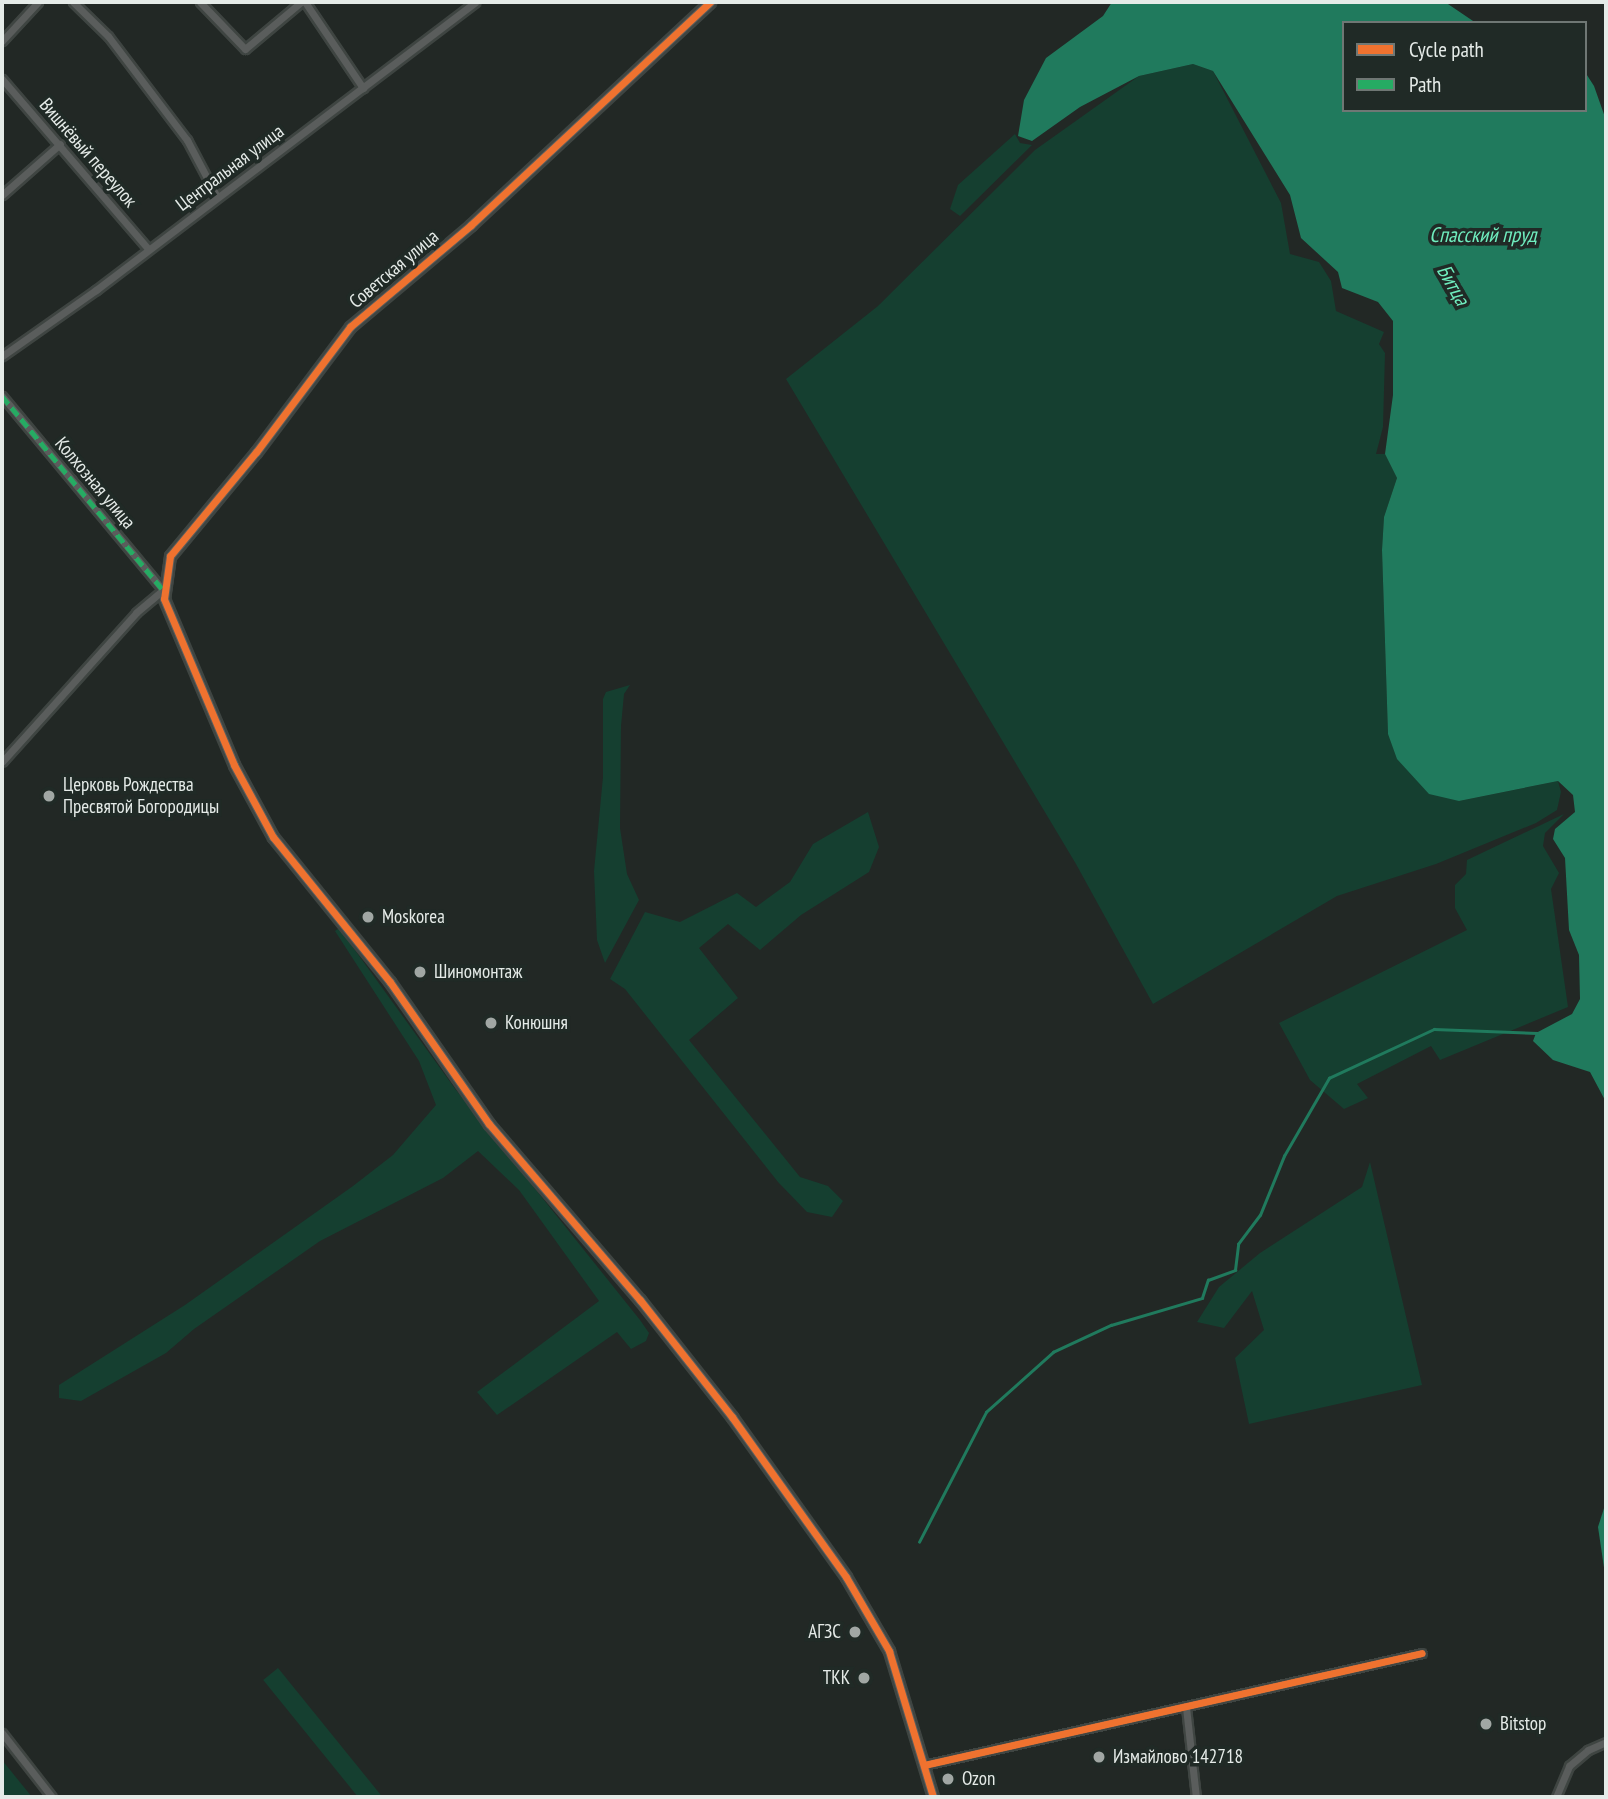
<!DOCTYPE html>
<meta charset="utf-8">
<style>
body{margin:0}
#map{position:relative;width:1608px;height:1799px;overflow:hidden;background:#222825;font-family:"PT Sans Narrow",sans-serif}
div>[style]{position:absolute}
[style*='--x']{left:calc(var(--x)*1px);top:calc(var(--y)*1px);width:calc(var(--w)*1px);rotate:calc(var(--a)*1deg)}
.green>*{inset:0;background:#153f30;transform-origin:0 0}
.water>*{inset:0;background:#207a5d}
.stream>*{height:2.5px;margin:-1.25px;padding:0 1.25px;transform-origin:1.25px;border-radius:1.25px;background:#207a5d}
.roads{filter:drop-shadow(2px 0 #3f4542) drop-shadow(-2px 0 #3f4542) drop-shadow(0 2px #3f4542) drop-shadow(0 -2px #3f4542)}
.minor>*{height:7px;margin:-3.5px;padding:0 3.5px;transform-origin:3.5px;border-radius:3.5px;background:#5a5d5c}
.tertiary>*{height:9px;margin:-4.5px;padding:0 4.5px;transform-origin:4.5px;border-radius:4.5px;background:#5a5d5c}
.quiet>*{height:5px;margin-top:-2.5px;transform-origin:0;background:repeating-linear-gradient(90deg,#26ab63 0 10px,transparent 0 15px)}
.cycleway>*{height:7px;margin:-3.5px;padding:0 3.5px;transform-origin:3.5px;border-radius:3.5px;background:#ef722f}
.dots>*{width:19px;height:19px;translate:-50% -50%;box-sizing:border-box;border:4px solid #202a26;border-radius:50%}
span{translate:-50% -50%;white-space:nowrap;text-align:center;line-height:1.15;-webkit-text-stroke:7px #202a26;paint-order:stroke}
.street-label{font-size:19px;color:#e5ebe8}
.poi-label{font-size:19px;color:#e5ebe8}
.left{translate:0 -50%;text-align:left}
.right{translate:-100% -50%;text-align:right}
.water-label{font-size:21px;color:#6fedbe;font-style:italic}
.frame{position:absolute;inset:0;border:4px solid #e5ebe8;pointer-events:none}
.legend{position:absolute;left:1342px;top:21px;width:245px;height:91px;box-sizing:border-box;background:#202a26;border:2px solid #6f7774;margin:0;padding:9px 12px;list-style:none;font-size:21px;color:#e5ebe8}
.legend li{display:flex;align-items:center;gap:14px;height:35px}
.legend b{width:35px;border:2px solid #6f7774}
</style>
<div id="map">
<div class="green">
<div style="clip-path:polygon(1193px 64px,1213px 71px,1281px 203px,1290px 254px,1319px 262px,1331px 281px,1336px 311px,1384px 332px,1379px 344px,1385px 353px,1383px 427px,1376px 454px,1385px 454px,1397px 478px,1384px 517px,1382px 550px,1388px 734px,1459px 801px,1558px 781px,1561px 792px,1557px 810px,1536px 823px,1436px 864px,1337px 896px,1153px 1004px,1076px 864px,786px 379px,878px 306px,1035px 150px,1139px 76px)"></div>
<div style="clip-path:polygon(1015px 134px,1020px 143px,1032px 145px,960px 216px,950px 209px,958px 185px)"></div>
<div style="clip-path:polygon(630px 685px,624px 694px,621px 726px,620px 828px,627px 874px,639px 900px,605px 963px,597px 940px,594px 871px,603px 777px,603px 699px,606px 692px)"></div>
<div style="clip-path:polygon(868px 812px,879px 847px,869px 872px,801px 915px,760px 950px,728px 924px,699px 948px,738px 998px,689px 1040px,800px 1177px,828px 1186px,843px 1201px,832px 1217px,807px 1212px,778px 1182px,625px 989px,610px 979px,645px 912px,680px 922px,737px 893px,756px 907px,790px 882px,813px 844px)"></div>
<div style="clip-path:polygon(1564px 814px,1545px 833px,1543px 846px,1559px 873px,1551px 889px,1568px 1007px,1440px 1060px,1431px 1046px,1357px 1084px,1368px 1098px,1344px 1109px,1310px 1080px,1279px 1023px,1467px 930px,1455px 908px,1455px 885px,1466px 874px,1467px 860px)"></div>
<div style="clip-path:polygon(339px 928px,456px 1090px,640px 1320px,649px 1333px,646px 1341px,631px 1349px,617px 1332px,497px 1415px,477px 1392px,599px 1301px,519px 1190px,478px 1151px,443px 1178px,320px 1241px,194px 1329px,166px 1353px,81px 1401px,59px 1398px,59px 1385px,185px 1305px,353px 1186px,393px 1155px,436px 1105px,419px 1061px,335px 931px)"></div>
<div style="clip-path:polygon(1370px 1162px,1422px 1385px,1249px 1424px,1235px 1358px,1264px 1330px,1252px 1291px,1224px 1328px,1197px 1322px,1219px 1287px,1260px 1253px,1362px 1187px)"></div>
<div style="left:278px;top:1668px;width:165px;height:19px;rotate:51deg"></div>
<div style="clip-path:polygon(2px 1760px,32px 1797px,2px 1797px)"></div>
</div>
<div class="water">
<div style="clip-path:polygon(1112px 2px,1445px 2px,1476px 23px,1344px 23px,1344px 110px,1585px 110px,1585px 72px,1594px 86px,1606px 120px,1606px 1102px,1590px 1072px,1553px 1060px,1533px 1041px,1536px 1033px,1572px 1014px,1580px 999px,1579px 955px,1569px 930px,1565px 858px,1553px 839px,1555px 829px,1575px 812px,1573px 795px,1558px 781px,1459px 801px,1429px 794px,1397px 759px,1388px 734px,1382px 550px,1384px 517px,1397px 478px,1385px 454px,1393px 395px,1393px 321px,1378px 302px,1342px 288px,1338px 272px,1301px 238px,1290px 195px,1213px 71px,1193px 64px,1139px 76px,1080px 107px,1032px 141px,1018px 136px,1024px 100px,1046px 58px,1103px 16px)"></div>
<div style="clip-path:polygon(1606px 1502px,1606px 1581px,1598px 1527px)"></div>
</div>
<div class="stream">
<div style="--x:919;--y:1542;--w:146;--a:-62.7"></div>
<div style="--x:986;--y:1412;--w:90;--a:-41.8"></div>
<div style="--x:1053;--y:1352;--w:64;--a:-25"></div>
<div style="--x:1111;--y:1325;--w:95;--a:-16.5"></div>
<div style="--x:1202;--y:1298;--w:19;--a:-72"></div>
<div style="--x:1208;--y:1280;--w:29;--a:-20"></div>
<div style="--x:1235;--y:1270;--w:26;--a:-83"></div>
<div style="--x:1238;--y:1244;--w:36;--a:-53"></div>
<div style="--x:1260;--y:1215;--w:64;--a:-67.9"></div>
<div style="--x:1284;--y:1156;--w:90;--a:-60"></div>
<div style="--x:1329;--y:1078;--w:116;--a:-25"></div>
<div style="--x:1434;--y:1029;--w:103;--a:2.2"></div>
</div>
<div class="roads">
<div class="minor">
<div style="--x:73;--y:2;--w:49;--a:44.2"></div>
<div style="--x:108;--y:36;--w:131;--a:52.8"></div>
<div style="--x:187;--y:140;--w:64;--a:62.2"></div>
<div style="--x:200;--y:2;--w:65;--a:46.2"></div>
<div style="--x:245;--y:49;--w:73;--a:-40"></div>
<div style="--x:305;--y:2;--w:104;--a:56"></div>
<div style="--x:2;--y:41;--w:53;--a:-47.3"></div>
<div style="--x:2;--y:79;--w:224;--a:49.3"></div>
<div style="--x:2;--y:195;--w:77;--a:-41.3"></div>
<div style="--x:2;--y:356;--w:115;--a:-35.1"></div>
<div style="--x:96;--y:290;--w:476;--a:-37.2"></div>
<div style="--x:2;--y:396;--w:252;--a:50.3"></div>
<div style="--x:163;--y:590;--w:35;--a:140"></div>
<div style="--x:136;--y:613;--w:200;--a:132"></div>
<div style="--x:1186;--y:1707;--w:91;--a:83.7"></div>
<div style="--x:2;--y:1733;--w:81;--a:52"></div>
<div style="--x:924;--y:1765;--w:510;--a:-12.67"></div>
<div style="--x:1556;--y:1797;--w:34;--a:-67"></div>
<div style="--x:1569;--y:1766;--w:25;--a:-40"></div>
<div style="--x:1588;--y:1750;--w:20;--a:-24"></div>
</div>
<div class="tertiary">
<div style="--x:710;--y:2;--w:327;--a:137"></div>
<div style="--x:471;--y:225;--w:158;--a:139.9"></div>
<div style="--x:350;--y:327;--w:156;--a:126.9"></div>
<div style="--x:256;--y:452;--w:135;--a:129.6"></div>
<div style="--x:170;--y:556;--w:43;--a:97.9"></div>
<div style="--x:164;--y:599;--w:180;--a:67.1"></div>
<div style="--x:234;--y:765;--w:82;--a:61.6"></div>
<div style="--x:273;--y:837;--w:186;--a:51.1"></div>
<div style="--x:390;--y:982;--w:173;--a:55.1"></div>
<div style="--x:489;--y:1124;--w:232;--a:49.4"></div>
<div style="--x:640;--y:1300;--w:149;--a:51.8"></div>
<div style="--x:732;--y:1417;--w:196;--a:54.5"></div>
<div style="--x:846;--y:1577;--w:86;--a:59.8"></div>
<div style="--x:889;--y:1651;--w:152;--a:73.2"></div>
</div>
</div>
<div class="quiet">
<div style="--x:2;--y:396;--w:252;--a:50.3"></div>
</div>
<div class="cycleway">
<div style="--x:710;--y:2;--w:327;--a:137"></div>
<div style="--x:471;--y:225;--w:158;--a:139.9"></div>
<div style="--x:350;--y:327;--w:156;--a:126.9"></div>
<div style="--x:256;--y:452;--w:135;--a:129.6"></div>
<div style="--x:170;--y:556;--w:43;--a:97.9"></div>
<div style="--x:164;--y:599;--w:180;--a:67.1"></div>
<div style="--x:234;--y:765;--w:82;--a:61.6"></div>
<div style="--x:273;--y:837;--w:186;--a:51.1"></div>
<div style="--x:390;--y:982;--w:173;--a:55.1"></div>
<div style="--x:489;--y:1124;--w:232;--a:49.4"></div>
<div style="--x:640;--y:1300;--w:149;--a:51.8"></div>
<div style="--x:732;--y:1417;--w:196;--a:54.5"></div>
<div style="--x:846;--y:1577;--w:86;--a:59.8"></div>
<div style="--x:889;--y:1651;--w:152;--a:73.2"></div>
<div style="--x:924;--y:1765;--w:510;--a:-12.67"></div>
</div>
<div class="dots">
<div style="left:49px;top:796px;background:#a1a7a4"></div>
<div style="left:368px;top:917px;background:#a1a7a4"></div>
<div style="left:420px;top:972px;background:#a1a7a4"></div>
<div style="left:491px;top:1023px;background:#a1a7a4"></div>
<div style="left:855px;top:1632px;background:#a1a7a4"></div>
<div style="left:864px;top:1678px;background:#a1a7a4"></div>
<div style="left:1486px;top:1724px;background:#a1a7a4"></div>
<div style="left:1099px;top:1757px;background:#a1a7a4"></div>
<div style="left:948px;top:1779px;background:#a1a7a4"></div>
</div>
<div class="street-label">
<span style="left:88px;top:153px;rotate:49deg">Вишнёвый переулок</span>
<span style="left:230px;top:168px;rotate:-37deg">Центральная улица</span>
<span style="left:394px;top:269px;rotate:-40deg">Советская улица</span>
<span style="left:95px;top:483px;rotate:50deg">Колхозная улица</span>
</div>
<div class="poi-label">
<span class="left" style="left:63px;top:796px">Церковь Рождества<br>Пресвятой Богородицы</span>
<span class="left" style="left:382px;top:917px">Moskorea</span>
<span class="left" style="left:434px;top:972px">Шиномонтаж</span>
<span class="left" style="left:505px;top:1023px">Конюшня</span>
<span class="right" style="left:841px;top:1632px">АГЗС</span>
<span class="right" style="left:850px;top:1678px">ТКК</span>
<span class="left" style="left:1500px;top:1724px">Bitstop</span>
<span class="left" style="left:1113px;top:1757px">Измайлово 142718</span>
<span class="left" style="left:962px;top:1779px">Ozon</span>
</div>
<div class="water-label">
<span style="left:1483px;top:235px">Спасский пруд</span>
<span style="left:1453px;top:285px;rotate:60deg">Битца</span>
</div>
<div class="frame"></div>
<ul class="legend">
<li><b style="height:9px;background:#ef722f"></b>Cycle path</li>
<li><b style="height:9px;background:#26ab63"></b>Path</li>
</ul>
</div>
